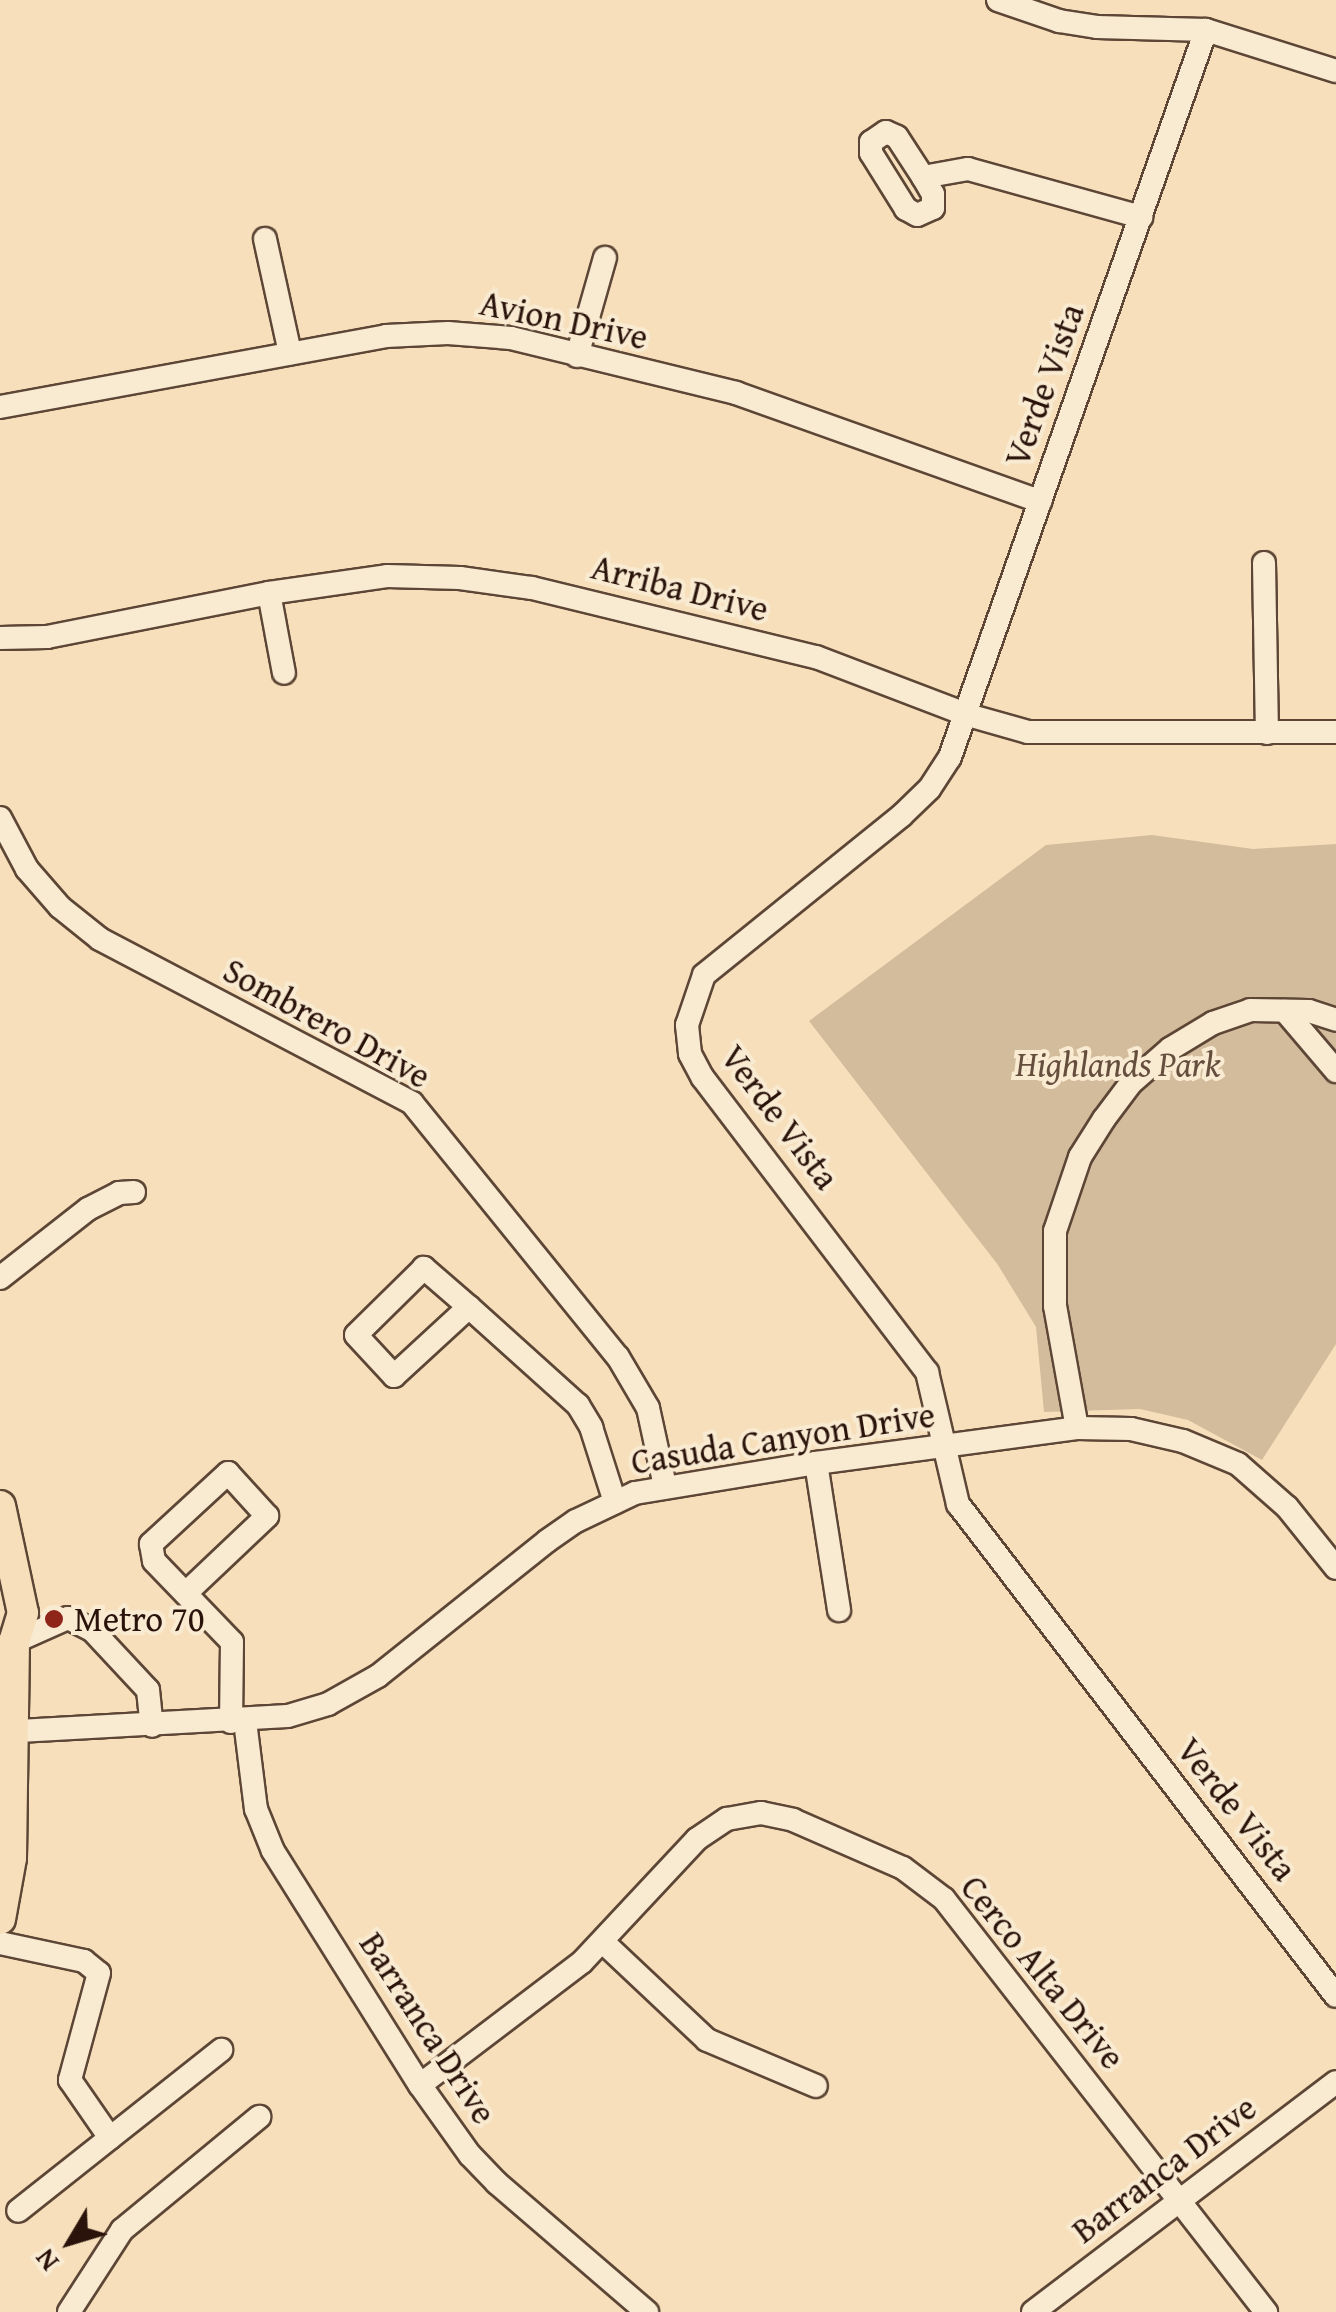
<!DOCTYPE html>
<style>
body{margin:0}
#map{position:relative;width:1336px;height:2312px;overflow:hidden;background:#f6dfba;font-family:"Gentium Book Plus",serif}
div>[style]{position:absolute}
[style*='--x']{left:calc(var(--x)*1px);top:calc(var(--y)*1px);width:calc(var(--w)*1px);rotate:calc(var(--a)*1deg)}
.green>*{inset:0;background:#d3bc9c}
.roads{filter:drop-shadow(2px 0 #5d4636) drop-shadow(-2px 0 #5d4636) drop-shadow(0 2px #5d4636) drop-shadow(0 -2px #5d4636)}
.minor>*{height:22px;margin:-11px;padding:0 11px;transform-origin:11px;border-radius:11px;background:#f9ead2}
.major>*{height:30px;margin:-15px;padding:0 15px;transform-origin:15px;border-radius:15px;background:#f6dfba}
.dots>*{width:28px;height:28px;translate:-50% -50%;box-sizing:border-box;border:5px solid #f9ead2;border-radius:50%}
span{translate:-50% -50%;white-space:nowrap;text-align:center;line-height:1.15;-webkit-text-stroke:8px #f9ead2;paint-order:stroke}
.street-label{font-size:35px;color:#2a130a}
.park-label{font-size:35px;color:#654e3d;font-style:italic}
.poi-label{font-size:35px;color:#2a130a}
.left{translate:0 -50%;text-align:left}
.north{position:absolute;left:20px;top:2192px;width:100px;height:100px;-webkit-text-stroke:8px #f9ead2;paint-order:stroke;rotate:232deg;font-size:28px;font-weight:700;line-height:40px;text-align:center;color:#2a130a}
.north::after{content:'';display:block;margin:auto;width:35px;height:45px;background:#2a130a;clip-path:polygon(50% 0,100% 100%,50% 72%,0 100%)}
</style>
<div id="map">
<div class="green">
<div style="clip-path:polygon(1152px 835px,1253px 849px,1336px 844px,1336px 1344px,1262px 1460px,1188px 1420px,1140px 1409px,1044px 1412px,1036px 1327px,998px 1265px,809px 1021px,1046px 845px)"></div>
</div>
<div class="roads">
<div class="minor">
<div style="--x:998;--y:0;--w:65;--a:19"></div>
<div style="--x:1059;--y:21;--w:38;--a:9"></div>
<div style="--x:1097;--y:27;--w:109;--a:1.6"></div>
<div style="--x:1206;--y:30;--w:136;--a:17.5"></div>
<div style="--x:1206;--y:30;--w:771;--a:109.4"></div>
<div style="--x:950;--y:757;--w:38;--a:123"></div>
<div style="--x:929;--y:789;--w:39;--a:136"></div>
<div style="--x:901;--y:816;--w:253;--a:141.1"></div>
<div style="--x:704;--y:975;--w:53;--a:108.8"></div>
<div style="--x:687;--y:1025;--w:29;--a:84"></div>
<div style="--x:690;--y:1054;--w:27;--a:62"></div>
<div style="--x:703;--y:1078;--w:370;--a:52.7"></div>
<div style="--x:927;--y:1372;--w:136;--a:76.8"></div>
<div style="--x:958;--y:1504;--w:620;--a:52.47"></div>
<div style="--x:923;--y:177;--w:20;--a:60"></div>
<div style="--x:933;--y:194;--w:14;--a:90"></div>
<div style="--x:933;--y:208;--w:17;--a:156"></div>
<div style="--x:917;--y:215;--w:13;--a:-151"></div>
<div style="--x:906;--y:209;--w:66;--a:-122"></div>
<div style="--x:871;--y:153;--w:11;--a:-90"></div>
<div style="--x:871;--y:142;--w:18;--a:-34"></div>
<div style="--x:886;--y:132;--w:12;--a:24"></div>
<div style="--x:897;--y:137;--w:48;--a:57"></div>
<div style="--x:923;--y:177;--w:46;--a:-10.1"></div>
<div style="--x:968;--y:169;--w:180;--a:15.5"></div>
<div style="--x:265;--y:239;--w:117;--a:77.6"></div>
<div style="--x:577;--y:356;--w:102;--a:-74.1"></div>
<div style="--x:0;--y:407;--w:392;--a:-10.4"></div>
<div style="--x:386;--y:336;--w:62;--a:-2.8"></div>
<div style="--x:448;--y:333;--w:63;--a:4.5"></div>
<div style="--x:511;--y:338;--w:232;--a:13.7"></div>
<div style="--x:736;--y:393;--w:323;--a:19.6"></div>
<div style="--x:1264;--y:563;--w:170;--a:89"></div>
<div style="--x:269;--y:593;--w:81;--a:79.4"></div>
<div style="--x:0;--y:638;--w:47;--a:-1.2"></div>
<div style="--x:47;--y:637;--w:226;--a:-11.2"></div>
<div style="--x:269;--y:593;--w:119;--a:-8.2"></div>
<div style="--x:387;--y:576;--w:73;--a:1.6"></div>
<div style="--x:460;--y:578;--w:73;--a:7.9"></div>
<div style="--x:532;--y:588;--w:292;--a:13.7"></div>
<div style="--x:816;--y:657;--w:163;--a:20.9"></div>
<div style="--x:968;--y:715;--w:62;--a:15.8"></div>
<div style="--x:1028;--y:732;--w:308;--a:0"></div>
<div style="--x:0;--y:818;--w:58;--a:62.1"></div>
<div style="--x:27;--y:869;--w:50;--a:49"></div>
<div style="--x:60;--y:907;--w:51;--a:38.7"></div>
<div style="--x:100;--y:939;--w:352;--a:27.7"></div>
<div style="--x:412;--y:1103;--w:327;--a:51"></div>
<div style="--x:618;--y:1357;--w:59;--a:59.5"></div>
<div style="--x:648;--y:1408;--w:80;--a:77.7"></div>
<div style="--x:1285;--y:1011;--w:79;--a:49.6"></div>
<div style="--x:0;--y:1278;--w:112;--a:-38.1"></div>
<div style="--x:88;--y:1209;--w:35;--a:-27"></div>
<div style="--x:119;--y:1193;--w:15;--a:-4"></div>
<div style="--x:469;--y:1307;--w:60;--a:-139.1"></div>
<div style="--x:424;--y:1268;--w:95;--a:135.4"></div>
<div style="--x:356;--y:1335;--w:56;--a:47.2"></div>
<div style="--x:394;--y:1376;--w:102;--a:-42.6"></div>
<div style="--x:469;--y:1307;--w:147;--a:42"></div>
<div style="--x:578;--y:1405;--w:26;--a:59"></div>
<div style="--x:591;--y:1427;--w:79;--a:72.3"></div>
<div style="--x:1077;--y:1428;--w:124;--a:-100.2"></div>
<div style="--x:1055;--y:1306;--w:75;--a:-90"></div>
<div style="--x:1055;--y:1231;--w:78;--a:-71.3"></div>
<div style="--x:1080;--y:1157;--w:45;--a:-57.7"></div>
<div style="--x:1104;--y:1119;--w:45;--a:-53.1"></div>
<div style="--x:1131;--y:1083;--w:52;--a:-41.1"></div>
<div style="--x:1170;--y:1049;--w:50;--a:-31.2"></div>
<div style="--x:1213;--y:1023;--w:39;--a:-19"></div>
<div style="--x:1250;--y:1010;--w:59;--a:1"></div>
<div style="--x:1309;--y:1011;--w:28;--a:18"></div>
<div style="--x:816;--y:1463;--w:149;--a:81.1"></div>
<div style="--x:186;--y:1593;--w:112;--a:-43.5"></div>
<div style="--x:267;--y:1516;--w:58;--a:-132.2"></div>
<div style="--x:228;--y:1473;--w:105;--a:137.3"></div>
<div style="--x:151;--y:1544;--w:17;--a:80"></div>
<div style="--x:154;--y:1561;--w:112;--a:46.1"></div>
<div style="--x:232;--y:1642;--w:80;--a:90.7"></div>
<div style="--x:14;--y:1642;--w:59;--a:-24"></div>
<div style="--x:68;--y:1618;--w:27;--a:27"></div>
<div style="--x:92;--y:1630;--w:82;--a:47"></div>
<div style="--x:148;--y:1690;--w:36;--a:84"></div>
<div style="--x:245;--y:1721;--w:89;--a:82.9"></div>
<div style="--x:256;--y:1809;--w:45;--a:68"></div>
<div style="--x:273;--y:1851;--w:276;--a:57.9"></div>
<div style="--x:420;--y:2085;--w:86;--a:54.5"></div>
<div style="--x:470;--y:2155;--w:39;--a:46"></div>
<div style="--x:497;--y:2183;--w:198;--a:40.7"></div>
<div style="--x:1;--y:1732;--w:287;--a:-3.2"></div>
<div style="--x:288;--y:1716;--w:42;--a:-16.7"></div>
<div style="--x:328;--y:1704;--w:57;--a:-29.2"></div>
<div style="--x:378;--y:1676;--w:216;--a:-38.6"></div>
<div style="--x:547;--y:1541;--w:35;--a:-35"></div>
<div style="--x:576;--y:1521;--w:65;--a:-25.4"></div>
<div style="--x:635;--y:1493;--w:183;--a:-9.4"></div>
<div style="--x:816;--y:1463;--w:263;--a:-7.6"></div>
<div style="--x:1077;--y:1428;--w:54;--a:1.1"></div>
<div style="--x:1131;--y:1429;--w:53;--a:13"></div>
<div style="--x:1183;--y:1441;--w:60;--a:22.7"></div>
<div style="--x:1238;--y:1464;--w:65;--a:41.3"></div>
<div style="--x:1287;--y:1507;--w:78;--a:51.2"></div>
<div style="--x:603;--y:1942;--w:143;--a:43.3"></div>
<div style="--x:707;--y:2040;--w:118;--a:22.9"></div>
<div style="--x:0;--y:1943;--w:86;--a:12.1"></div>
<div style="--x:84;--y:1961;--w:19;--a:39"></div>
<div style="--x:99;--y:1973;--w:111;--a:105.2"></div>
<div style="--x:70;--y:2080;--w:70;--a:55.4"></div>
<div style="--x:110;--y:2138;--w:117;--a:141.6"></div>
<div style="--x:420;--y:2085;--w:203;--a:-37.2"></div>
<div style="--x:582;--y:1962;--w:168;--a:-46.9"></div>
<div style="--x:697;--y:1839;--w:36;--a:-34"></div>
<div style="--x:727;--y:1819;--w:35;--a:-10"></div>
<div style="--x:761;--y:1813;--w:33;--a:12"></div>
<div style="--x:793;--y:1820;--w:120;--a:23.6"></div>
<div style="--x:903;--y:1868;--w:51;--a:37.1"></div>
<div style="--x:944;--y:1899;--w:524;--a:52.06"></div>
<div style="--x:110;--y:2138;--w:142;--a:-38.4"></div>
<div style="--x:69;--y:2312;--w:98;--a:-57.1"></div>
<div style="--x:122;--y:2230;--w:178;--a:-39.5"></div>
<div style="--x:1033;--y:2312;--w:380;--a:-37.2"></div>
</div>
<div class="major">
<div style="--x:0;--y:1506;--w:109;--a:77.9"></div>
<div style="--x:23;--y:1613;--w:30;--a:107"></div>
<div style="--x:14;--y:1642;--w:216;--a:90.8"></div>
<div style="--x:11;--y:1858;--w:62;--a:100.2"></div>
</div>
</div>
<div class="dots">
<div style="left:54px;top:1619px;background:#8f2418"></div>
</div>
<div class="street-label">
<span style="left:564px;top:320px;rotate:12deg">Avion Drive</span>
<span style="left:1044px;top:385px;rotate:-70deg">Verde Vista</span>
<span style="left:680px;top:588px;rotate:14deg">Arriba Drive</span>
<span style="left:327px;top:1023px;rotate:29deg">Sombrero Drive</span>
<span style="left:780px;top:1117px;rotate:53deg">Verde Vista</span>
<span style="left:783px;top:1438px;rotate:-9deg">Casuda Canyon Drive</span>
<span style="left:1237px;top:1809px;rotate:52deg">Verde Vista</span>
<span style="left:1043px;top:1972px;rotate:51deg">Cerco Alta Drive</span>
<span style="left:428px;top:2028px;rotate:57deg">Barranca Drive</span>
<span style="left:1164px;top:2169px;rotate:-37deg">Barranca Drive</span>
</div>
<div class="park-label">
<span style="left:1118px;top:1064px">Highlands Park</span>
</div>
<div class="poi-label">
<span class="left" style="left:74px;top:1619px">Metro 70</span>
</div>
<div class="north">N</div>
</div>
